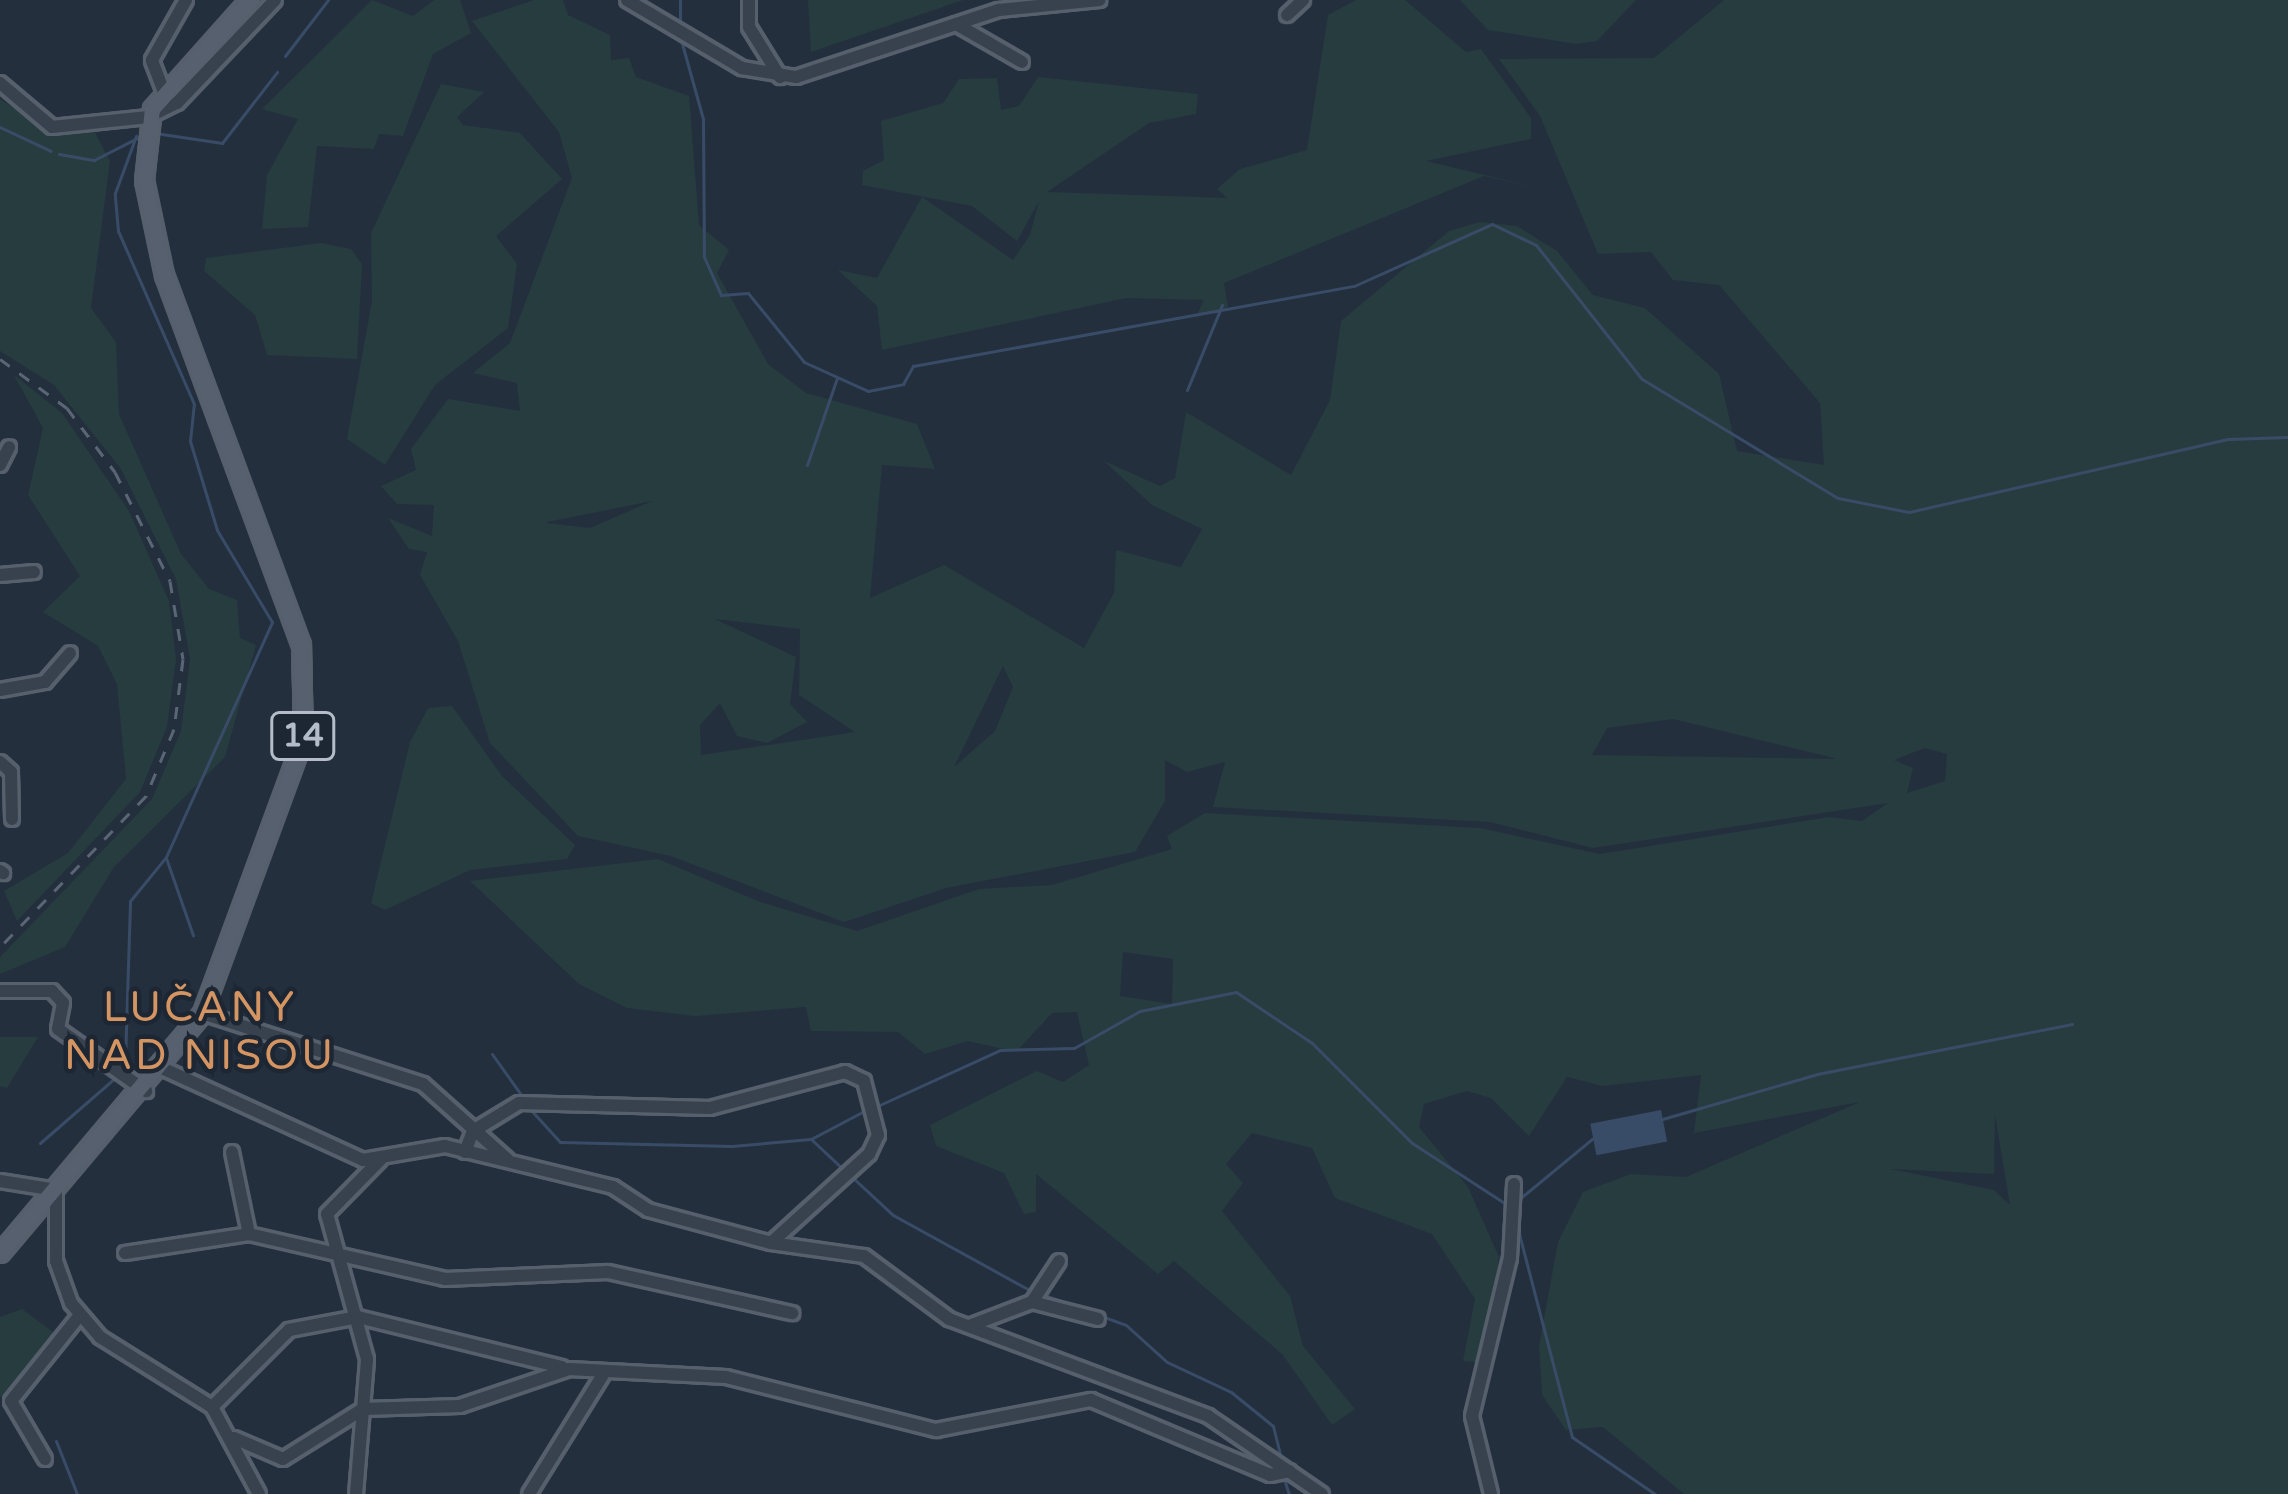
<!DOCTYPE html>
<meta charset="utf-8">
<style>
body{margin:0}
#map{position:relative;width:2288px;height:1494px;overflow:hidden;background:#242f3e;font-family:"Varela Round",sans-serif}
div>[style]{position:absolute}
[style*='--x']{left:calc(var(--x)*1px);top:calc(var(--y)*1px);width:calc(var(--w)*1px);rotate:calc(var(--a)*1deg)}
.green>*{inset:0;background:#263c3f}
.water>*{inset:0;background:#394c67;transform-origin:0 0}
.stream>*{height:3px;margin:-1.5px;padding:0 1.5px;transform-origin:1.5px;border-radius:1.5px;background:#394c67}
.roads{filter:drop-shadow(3px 0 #565f6c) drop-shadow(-3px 0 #565f6c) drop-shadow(0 3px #565f6c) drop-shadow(0 -3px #565f6c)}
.minor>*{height:12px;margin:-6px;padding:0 6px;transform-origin:6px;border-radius:6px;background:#38414e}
.major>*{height:15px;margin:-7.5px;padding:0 7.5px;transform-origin:7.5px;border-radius:7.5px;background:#56606e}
.rail>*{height:3px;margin-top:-1.5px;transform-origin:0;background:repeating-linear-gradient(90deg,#5a6575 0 12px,transparent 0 24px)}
span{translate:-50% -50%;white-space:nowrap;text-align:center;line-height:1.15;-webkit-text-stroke:9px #1d2633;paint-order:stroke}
.shield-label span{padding:3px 9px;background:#1d2633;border:3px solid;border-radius:9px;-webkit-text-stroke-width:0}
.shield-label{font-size:33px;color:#b4bcc9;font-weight:700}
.quarter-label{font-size:42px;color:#d59563;letter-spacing:3px}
</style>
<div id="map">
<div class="green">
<div style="clip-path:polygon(372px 0,413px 16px,434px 0,460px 0,471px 33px,433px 54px,403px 136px,379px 134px,374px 149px,317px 146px,308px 227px,262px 229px,267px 175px,298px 119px,262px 109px)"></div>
<div style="clip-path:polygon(evenodd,534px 0,563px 0,568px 15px,610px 35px,611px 60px,629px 58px,636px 77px,689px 96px,699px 225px,729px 250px,717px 273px,768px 364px,806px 393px,917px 424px,935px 469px,882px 465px,870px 598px,944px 565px,1084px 648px,1114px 593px,1116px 550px,1181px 567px,1202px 529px,1152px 505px,1104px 461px,1160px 486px,1175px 478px,1186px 412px,1291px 475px,1330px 400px,1341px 321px,1449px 231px,1480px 222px,1517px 226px,1557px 251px,1593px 295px,1645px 308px,1719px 374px,1737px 451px,1824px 465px,1820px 403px,1719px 285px,1673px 280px,1651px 252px,1598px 254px,1540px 116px,1499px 59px,1654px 58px,1724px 0,2288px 0,2288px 1494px,1684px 1494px,1603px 1427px,1566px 1430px,1542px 1395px,1539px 1346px,1558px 1242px,1583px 1192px,1631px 1174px,1686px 1177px,1860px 1102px,1694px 1133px,1701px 1075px,1602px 1086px,1567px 1077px,1529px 1136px,1491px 1098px,1467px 1091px,1424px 1104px,1419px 1127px,1468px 1187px,1499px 1257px,1484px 1363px,1463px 1361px,1475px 1299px,1432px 1234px,1335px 1198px,1312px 1148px,1252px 1133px,1226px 1164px,1243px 1183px,1222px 1211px,1290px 1296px,1303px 1346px,1355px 1409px,1332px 1425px,1283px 1355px,1174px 1261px,1158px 1274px,1036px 1174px,1036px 1212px,1024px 1214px,1004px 1173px,936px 1146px,930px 1125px,1037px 1071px,1063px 1082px,1089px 1065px,1077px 1012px,1052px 1013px,1016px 1052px,968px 1041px,925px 1054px,898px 1032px,811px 1031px,806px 1007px,695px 1016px,627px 1008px,579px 984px,470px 881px,658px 859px,760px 902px,857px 931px,979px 889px,1052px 885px,1172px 849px,1167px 836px,1205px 813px,1480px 828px,1600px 854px,1829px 817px,1862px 821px,1888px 803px,1593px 848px,1490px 822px,1213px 807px,1225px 762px,1187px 772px,1165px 760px,1165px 801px,1135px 852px,946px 888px,844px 922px,671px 856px,578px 836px,490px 743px,458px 641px,420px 575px,427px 552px,409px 549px,388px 518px,432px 536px,434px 505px,397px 504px,381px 486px,416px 470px,411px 449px,448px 399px,520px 411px,517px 383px,473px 373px,510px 343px,572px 178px,559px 132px,472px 21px,534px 0,652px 501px,590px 528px,547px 523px,547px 522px,652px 501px,534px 0,715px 619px,800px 629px,799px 695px,855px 732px,701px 755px,700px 725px,720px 703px,737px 736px,767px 743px,807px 722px,790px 704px,796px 657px,715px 619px,534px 0,1003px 666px,1013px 687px,995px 731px,954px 767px,1003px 666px,534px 0,1673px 719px,1834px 758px,1835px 759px,1592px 755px,1607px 728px,1673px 719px,534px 0,1925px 748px,1947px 754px,1945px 781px,1907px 793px,1913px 768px,1894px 760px,1925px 748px,534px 0,1123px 952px,1173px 959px,1172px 1004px,1120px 996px,1123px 952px,534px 0,1995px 1115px,2010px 1205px,1994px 1190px,1891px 1169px,1994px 1174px,1995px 1115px)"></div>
<div style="clip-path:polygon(808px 0,963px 0,811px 52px)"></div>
<div style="clip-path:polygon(1356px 0,1405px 0,1466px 52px,1481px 49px,1531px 118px,1531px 139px,1426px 161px,1534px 187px,1484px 176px,1224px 283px,1228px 307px,1196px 317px,1204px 300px,1126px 298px,882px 350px,877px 306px,838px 270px,877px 278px,922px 197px,1013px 260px,1030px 235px,1039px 201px,1017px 241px,972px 206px,862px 185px,863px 171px,884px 160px,881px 121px,943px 103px,959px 79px,997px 78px,1001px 110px,1019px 106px,1038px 77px,1198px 94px,1196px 114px,1149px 123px,1047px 192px,1227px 198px,1217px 189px,1240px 169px,1307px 150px,1328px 15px)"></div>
<div style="clip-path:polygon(1460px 0,1636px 0,1597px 41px,1576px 44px,1488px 30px)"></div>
<div style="clip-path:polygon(441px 84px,484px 92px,457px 117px,463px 125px,520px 133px,562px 179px,496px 236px,517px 264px,508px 328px,435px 385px,385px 465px,347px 439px,372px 301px,371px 233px)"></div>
<div style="clip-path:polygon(0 99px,52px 132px,93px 129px,110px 161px,91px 308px,116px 342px,119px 414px,181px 554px,209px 589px,237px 600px,240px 638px,256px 645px,225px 757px,114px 867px,65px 947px,0 974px,0 957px,152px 799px,181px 731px,190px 659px,176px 579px,121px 469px,54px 385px,0 351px)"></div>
<div style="clip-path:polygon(321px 243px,351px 249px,362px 264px,357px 359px,267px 355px,255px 315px,204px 271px,206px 258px)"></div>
<div style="clip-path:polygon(14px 375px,62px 413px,129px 511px,169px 601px,176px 659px,167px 727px,140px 792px,17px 921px,4px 891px,68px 853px,126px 779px,117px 684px,98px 646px,43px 612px,80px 576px,28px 495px,43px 428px)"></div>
<div style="clip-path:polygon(452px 706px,502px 776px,575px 845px,567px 859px,470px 870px,385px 910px,371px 903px,410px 742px,428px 708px)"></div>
<div style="clip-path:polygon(0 1037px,38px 1037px,7px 1088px,0 1086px)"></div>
<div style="clip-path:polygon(22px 1309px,57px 1335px,0 1398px,0 1317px)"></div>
</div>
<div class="water">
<div style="left:1661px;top:1110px;width:32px;height:72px;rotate:79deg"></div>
</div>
<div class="stream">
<div style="--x:680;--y:0;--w:24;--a:90"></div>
<div style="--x:681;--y:40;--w:82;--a:74.4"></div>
<div style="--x:703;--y:119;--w:138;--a:89.6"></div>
<div style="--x:704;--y:257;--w:42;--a:65.9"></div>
<div style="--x:721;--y:295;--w:27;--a:-4"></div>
<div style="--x:748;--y:293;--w:89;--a:50.9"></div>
<div style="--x:804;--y:362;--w:70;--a:24.4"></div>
<div style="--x:868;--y:391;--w:36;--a:-11"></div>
<div style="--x:903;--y:384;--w:21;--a:-61"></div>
<div style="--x:913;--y:366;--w:448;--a:-10.3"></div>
<div style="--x:1354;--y:286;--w:151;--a:-24.2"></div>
<div style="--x:1492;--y:224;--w:49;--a:25.5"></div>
<div style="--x:1536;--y:245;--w:171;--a:51.7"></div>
<div style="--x:1642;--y:379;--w:229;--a:31.3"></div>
<div style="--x:1838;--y:498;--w:72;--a:11.2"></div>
<div style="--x:1909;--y:512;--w:328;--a:-12.9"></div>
<div style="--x:2229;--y:439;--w:59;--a:-1.9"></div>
<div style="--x:285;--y:56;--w:71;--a:-52.5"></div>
<div style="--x:0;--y:127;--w:56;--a:25.2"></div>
<div style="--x:155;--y:133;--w:68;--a:8.5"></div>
<div style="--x:222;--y:143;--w:90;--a:-52.2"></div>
<div style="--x:59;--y:154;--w:36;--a:10"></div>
<div style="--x:94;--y:160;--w:57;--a:-27"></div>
<div style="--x:1187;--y:390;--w:92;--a:-67.6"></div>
<div style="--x:807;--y:465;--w:92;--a:-71"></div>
<div style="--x:166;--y:858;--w:82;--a:70.7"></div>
<div style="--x:492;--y:1054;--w:52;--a:54.5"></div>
<div style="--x:125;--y:1062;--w:161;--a:-88.2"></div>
<div style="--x:130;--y:901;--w:57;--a:-50.7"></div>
<div style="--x:166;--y:857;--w:258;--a:-65.7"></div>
<div style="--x:272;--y:622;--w:107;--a:-120.9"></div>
<div style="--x:217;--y:530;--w:93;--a:-106.9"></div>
<div style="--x:190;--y:441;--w:37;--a:-84"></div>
<div style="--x:194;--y:404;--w:189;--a:-113.7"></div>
<div style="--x:118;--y:231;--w:38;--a:-95"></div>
<div style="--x:115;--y:193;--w:61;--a:-69.8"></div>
<div style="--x:873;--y:1108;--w:140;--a:-24.5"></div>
<div style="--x:1000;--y:1050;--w:74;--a:-1.5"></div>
<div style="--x:1074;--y:1048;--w:76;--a:-29.3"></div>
<div style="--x:1140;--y:1011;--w:98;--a:-11.2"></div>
<div style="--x:1236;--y:992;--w:92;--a:33.9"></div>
<div style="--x:1312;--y:1043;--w:141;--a:45"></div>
<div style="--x:1412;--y:1143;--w:112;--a:33"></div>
<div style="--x:530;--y:1109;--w:45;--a:47.7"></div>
<div style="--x:560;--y:1142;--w:172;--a:1.3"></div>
<div style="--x:732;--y:1146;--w:79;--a:-5.1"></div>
<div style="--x:811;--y:1139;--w:60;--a:-27.8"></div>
<div style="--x:1659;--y:1120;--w:165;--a:-16.2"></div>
<div style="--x:1817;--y:1074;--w:260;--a:-11.1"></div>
<div style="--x:812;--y:1140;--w:44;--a:43.2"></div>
<div style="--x:40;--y:1143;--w:102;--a:-41"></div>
<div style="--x:852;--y:1177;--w:56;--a:42.8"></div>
<div style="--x:893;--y:1215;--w:162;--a:28.8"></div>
<div style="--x:1518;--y:1200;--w:96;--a:-39.5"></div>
<div style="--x:1517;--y:1226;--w:218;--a:75.4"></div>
<div style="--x:1572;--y:1437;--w:101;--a:34.5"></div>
<div style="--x:1044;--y:1295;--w:87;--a:20.1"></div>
<div style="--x:1126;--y:1325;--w:55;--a:42.1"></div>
<div style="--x:1167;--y:1362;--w:71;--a:25.1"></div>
<div style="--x:1231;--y:1392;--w:54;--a:39"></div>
<div style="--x:1273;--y:1426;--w:32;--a:76"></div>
<div style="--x:56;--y:1441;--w:57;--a:68.4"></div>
<div style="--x:1284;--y:1479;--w:16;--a:72"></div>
</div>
<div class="roads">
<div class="minor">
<div style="--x:627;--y:0;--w:134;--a:30.6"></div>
<div style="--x:742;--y:68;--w:55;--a:9.5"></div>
<div style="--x:796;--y:77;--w:214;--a:-18.3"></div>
<div style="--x:999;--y:10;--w:101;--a:-5.7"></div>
<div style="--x:749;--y:0;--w:27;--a:90"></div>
<div style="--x:749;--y:27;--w:59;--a:58.2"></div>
<div style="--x:1287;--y:15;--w:22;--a:-43"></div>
<div style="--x:956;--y:24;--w:76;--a:29.9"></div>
<div style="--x:0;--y:83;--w:68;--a:40.2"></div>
<div style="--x:52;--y:127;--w:97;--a:-5.9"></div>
<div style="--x:148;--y:117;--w:32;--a:-26"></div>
<div style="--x:177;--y:103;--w:142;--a:-46.4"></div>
<div style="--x:164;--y:92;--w:34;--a:-111"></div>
<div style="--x:152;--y:60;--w:69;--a:-60.5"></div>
<div style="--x:0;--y:465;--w:20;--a:-63"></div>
<div style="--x:0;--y:575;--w:34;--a:-5"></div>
<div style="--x:0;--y:690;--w:46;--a:-10.1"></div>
<div style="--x:45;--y:682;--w:38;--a:-49"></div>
<div style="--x:0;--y:762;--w:15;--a:42"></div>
<div style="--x:11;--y:772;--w:47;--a:88.8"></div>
<div style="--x:0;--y:871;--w:4;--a:34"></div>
<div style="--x:0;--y:991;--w:52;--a:0"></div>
<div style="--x:52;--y:991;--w:16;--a:47"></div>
<div style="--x:63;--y:1003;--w:26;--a:101"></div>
<div style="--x:58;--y:1029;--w:108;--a:35.2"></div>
<div style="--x:202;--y:1013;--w:232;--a:17.8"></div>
<div style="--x:423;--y:1084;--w:113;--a:41.8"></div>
<div style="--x:164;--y:1069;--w:219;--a:24.6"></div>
<div style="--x:363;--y:1160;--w:83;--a:-9.7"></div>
<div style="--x:445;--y:1146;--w:173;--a:13.7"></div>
<div style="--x:613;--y:1187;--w:42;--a:33.3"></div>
<div style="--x:648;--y:1210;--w:127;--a:15"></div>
<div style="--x:771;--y:1243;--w:94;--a:8"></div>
<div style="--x:864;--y:1256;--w:106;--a:36.5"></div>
<div style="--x:949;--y:1319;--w:277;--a:20.5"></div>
<div style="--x:1208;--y:1416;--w:138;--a:34.4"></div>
<div style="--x:232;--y:1152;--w:84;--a:78.3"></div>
<div style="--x:465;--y:1152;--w:22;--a:-69"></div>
<div style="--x:473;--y:1131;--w:54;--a:-31.3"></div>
<div style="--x:519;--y:1103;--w:191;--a:1.5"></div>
<div style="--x:710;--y:1108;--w:140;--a:-14.9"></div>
<div style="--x:845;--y:1072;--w:21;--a:25"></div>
<div style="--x:864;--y:1081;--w:56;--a:75.5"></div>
<div style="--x:878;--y:1135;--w:21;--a:115"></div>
<div style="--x:869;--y:1154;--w:132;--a:137.8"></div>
<div style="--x:0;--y:1181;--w:57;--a:9.1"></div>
<div style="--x:56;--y:1190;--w:71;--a:90"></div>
<div style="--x:56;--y:1261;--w:45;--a:70.3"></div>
<div style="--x:71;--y:1303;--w:45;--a:49.5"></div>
<div style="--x:100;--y:1337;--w:132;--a:32"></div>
<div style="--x:212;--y:1407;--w:99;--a:61.6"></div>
<div style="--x:125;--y:1253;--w:125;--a:-8.7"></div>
<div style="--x:249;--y:1234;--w:201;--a:12.9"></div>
<div style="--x:445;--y:1279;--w:163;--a:-2.5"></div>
<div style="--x:608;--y:1272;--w:189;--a:12.6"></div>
<div style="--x:1032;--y:1302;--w:68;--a:14.4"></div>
<div style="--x:969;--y:1326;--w:67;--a:-20.9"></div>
<div style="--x:1032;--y:1302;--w:49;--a:-56.6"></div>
<div style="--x:212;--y:1407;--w:109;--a:-45"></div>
<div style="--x:289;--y:1330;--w:70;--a:-10.7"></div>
<div style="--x:358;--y:1317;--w:210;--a:13.8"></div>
<div style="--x:234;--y:1438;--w:53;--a:23.2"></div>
<div style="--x:283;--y:1459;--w:94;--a:-32"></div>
<div style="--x:363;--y:1409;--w:97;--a:-1.8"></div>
<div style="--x:460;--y:1406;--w:115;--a:-18.7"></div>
<div style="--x:569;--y:1369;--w:157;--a:2.9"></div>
<div style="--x:726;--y:1377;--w:217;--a:14.2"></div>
<div style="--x:936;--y:1430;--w:158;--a:-11"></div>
<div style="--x:1091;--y:1400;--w:194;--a:22.7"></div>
<div style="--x:1270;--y:1475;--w:20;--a:-11"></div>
<div style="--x:45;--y:1459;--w:67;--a:-120.4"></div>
<div style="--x:11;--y:1401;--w:110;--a:-51.3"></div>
<div style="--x:356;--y:1494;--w:135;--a:-85.3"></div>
<div style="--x:367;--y:1359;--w:150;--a:-105.4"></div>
<div style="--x:327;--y:1214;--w:76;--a:-45.5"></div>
<div style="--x:529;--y:1494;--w:142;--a:-58.2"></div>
<div style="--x:1491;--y:1494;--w:80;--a:-103.7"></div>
<div style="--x:1472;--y:1416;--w:163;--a:-76.5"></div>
<div style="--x:1510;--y:1258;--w:74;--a:-86.9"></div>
</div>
<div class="major">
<div style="--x:0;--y:1253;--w:314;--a:-49.9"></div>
<div style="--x:202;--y:1013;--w:293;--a:-69.8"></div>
<div style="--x:303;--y:738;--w:93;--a:-91.2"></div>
<div style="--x:301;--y:645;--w:395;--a:-110.3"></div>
<div style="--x:164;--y:275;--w:97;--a:-101.9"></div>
<div style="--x:144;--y:180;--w:71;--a:-83.6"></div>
<div style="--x:152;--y:109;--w:146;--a:-48.3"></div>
</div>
</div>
<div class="rail">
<div style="--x:0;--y:359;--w:83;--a:36.2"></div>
<div style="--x:67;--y:408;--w:80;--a:53.1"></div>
<div style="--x:115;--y:472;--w:122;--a:63.2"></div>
<div style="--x:170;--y:581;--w:79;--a:80.5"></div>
<div style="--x:183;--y:659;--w:71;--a:97.3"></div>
<div style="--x:174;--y:729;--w:73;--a:112.7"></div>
<div style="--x:146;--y:796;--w:210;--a:134"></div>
</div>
<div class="shield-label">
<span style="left:303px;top:736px">14</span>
</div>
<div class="quarter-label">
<span style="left:200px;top:1032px">LUČANY<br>NAD NISOU</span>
</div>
</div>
